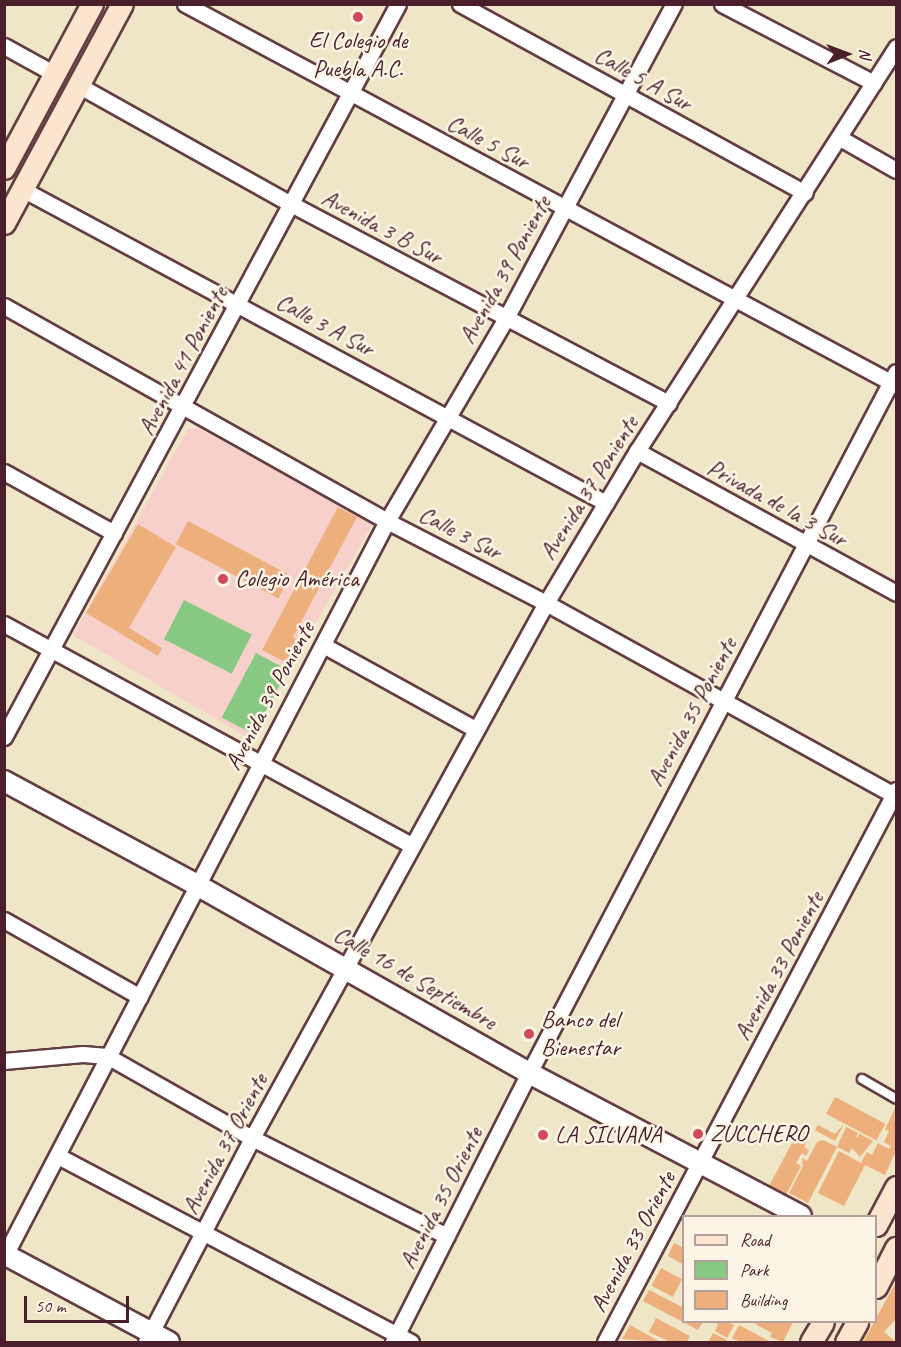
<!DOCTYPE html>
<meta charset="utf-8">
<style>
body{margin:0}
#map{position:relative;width:901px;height:1347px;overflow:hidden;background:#efe6c7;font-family:Caveat,sans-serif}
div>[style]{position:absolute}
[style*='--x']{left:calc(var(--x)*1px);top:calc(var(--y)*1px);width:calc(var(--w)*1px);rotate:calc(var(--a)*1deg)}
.built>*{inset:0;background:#f7d0cb}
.green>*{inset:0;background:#87c982;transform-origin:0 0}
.building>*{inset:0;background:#edb07c;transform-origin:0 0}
.roads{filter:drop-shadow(2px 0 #633d42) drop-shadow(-2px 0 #633d42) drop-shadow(0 2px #633d42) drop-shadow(0 -2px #633d42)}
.service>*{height:8px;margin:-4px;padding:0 4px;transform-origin:4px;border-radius:4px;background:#fff}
.minor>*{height:15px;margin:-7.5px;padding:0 7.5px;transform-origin:7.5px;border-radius:7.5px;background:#fff}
.tertiary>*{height:20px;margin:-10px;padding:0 10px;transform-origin:10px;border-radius:10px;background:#fff}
.secondary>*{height:21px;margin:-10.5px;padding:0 10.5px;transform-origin:10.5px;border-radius:10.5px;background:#fbe5cf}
.dots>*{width:16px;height:16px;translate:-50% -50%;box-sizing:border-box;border:3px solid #fcf5e5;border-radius:50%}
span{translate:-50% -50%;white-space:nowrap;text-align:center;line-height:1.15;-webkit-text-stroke:5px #fcf5e5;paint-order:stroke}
.poi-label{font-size:24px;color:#4a1f2b}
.left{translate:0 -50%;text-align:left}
.street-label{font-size:24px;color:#4a1f2b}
.frame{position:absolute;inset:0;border:6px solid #4a1f2b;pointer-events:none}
.legend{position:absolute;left:682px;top:1215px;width:195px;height:108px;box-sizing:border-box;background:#fcf5e5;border:2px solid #b59f9b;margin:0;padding:8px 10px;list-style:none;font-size:18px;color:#4a1f2b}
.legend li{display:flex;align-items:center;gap:12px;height:30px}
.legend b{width:30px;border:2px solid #b59f9b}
.north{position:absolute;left:817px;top:24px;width:60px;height:60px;-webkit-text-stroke:4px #fcf5e5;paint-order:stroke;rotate:89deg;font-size:16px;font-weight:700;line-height:24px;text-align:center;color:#4a1f2b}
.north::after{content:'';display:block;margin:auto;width:21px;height:27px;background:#4a1f2b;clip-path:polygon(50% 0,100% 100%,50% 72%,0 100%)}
.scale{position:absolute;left:24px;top:1296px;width:105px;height:27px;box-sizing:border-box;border:3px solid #4a1f2b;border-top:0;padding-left:8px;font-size:18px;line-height:21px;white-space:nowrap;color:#4a1f2b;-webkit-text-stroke:4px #fcf5e5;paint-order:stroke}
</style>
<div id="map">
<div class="built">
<div style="clip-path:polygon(198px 428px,373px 523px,250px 739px,73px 635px,188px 429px)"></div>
</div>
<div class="green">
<div style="left:184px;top:600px;width:76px;height:44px;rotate:27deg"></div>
<div style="left:256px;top:653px;width:36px;height:73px;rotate:28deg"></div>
</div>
<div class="building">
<div style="clip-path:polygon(338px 507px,357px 517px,293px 637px,301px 642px,289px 664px,262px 650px)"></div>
<div style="left:188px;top:521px;width:116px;height:26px;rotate:28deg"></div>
<div style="clip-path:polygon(138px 524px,176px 547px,129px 628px,162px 648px,158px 656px,86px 613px)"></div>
<div style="left:835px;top:1097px;width:57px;height:19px;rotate:28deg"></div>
<div style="clip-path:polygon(896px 1106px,896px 1151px,885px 1175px,865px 1165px,844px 1206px,818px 1193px,839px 1151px,861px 1163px,867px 1152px,872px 1155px,878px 1143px,889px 1149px,891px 1146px,884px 1142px,889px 1131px,885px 1129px)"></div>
<div style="clip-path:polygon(844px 1124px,835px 1141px,815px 1130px,818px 1125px,835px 1134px)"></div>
<div style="clip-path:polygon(846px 1127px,858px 1133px,855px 1139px,860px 1134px,873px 1141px,860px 1157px,852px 1148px,849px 1153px,837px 1147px)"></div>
<div style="clip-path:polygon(800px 1128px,811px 1134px,804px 1147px,809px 1150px,806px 1156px,802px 1153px,796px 1163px,801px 1166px,786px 1195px,769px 1186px)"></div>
<div style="clip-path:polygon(823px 1140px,837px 1147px,808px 1203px,789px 1193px,803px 1166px,802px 1158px,807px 1161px,817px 1142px)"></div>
<div style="clip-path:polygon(674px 1243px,684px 1248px,684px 1265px,668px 1256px)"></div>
<div style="left:661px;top:1268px;width:24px;height:20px;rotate:28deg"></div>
<div style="clip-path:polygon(896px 1282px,896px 1319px,884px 1332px,896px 1342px,863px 1342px)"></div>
<div style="clip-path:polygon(649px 1290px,684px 1308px,684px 1322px,703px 1322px,698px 1330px,643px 1301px)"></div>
<div style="clip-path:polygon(656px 1318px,690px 1336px,687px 1342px,670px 1342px,649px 1332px)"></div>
<div style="clip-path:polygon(712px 1322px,728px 1322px,734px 1325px,727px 1338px,715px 1331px,718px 1324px)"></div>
<div style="clip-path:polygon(756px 1322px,793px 1322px,783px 1342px,770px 1337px,772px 1333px,755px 1324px)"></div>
<div style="clip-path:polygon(630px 1325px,661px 1342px,622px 1339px)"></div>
<div style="clip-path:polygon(739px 1325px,771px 1342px,741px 1342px,732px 1338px)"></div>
<div style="clip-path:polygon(713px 1333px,727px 1340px,725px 1342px,708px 1342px)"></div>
</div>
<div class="roads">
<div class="service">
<div style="--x:862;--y:1079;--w:39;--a:30"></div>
</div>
<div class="minor">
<div style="--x:185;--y:4;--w:807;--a:28.19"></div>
<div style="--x:460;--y:4;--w:393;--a:28.7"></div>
<div style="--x:722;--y:4;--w:171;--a:27.5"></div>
<div style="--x:4;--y:46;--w:58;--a:28.8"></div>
<div style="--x:78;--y:85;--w:244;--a:29.2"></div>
<div style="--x:291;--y:204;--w:427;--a:27.8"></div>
<div style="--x:840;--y:138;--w:64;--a:29.7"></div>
<div style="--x:22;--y:189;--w:663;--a:28.27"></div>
<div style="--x:4;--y:306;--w:439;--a:29.3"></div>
<div style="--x:387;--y:521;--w:179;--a:27.3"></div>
<div style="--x:546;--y:603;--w:400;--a:28.9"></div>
<div style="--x:637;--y:451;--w:295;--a:28.7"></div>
<div style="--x:4;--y:472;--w:126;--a:29"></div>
<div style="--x:4;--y:624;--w:463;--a:28.5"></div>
<div style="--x:323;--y:645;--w:174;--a:28.9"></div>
<div style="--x:4;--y:737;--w:832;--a:-61.74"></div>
<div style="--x:4;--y:920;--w:156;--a:29.5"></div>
<div style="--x:4;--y:1061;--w:79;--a:-5.1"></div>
<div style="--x:83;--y:1054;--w:24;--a:5"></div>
<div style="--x:107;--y:1056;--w:167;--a:29.5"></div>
<div style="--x:252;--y:1138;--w:218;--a:26.7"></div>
<div style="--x:58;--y:1156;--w:399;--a:27.8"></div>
<div style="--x:4;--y:1257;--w:830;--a:-62.51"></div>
<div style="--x:387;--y:521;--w:235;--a:-59.6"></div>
<div style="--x:506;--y:318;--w:356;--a:-61.9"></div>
<div style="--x:146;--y:1342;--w:230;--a:-62.5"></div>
<div style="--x:252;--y:1138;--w:610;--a:-61.21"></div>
<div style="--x:546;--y:603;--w:177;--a:-59.1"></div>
<div style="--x:637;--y:451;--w:480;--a:-57.3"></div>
<div style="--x:393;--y:1342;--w:301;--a:-63.2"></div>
<div style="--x:529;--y:1073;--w:791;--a:-62.37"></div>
<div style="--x:605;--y:1342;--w:624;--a:-62.2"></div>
</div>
<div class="tertiary">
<div style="--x:4;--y:781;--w:217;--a:28.3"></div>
<div style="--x:195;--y:884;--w:384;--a:29.5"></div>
<div style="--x:529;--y:1073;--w:307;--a:27.7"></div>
<div style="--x:4;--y:1254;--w:187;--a:28.1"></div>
</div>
<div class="secondary">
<div style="--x:4;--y:168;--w:186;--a:-61.8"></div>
<div style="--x:4;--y:223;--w:249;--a:-61.7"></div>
<div style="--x:876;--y:1225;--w:43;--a:-62.2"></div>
<div style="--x:876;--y:1287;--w:44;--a:-62.9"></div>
<div style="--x:811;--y:1342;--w:23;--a:-59"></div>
<div style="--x:846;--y:1342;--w:23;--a:-61"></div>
</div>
</div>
<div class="dots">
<div style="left:358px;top:17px;background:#d1495b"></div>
<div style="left:223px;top:579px;background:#d1495b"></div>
<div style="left:529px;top:1034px;background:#d1495b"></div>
<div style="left:698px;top:1134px;background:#d1495b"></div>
<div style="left:543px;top:1135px;background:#d1495b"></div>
</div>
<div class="poi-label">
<span style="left:358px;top:55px">El Colegio de<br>Puebla A.C.</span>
<span class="left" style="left:235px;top:579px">Colegio América</span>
<span class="left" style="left:541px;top:1034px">Banco del<br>Bienestar</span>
<span class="left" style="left:710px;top:1134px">ZUCCHERO</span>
<span class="left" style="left:555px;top:1135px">LA SILVANA</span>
</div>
<div class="street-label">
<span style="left:643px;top:79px;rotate:29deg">Calle 5 A Sur</span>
<span style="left:488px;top:142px;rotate:28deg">Calle 5 Sur</span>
<span style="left:382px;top:227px;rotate:28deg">Avenida 3 B Sur</span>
<span style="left:505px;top:270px;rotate:-61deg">Avenida 39 Poniente</span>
<span style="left:325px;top:325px;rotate:28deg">Calle 3 A Sur</span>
<span style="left:183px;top:361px;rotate:-62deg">Avenida 41 Poniente</span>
<span style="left:589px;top:488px;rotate:-58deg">Avenida 37 Poniente</span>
<span style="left:777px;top:503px;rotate:29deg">Privada de la 3 Sur</span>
<span style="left:460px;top:533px;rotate:27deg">Calle 3 Sur</span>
<span style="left:270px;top:696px;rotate:-62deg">Avenida 39 Poniente</span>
<span style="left:692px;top:712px;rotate:-62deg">Avenida 35 Poniente</span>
<span style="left:779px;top:966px;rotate:-62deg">Avenida 33 Poniente</span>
<span style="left:415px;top:978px;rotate:30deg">Calle 16 de Septiembre</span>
<span style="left:225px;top:1144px;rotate:-62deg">Avenida 37 Oriente</span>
<span style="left:441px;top:1198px;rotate:-63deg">Avenida 35 Oriente</span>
<span style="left:633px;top:1242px;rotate:-62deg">Avenida 33 Oriente</span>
</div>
<div class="frame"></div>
<ul class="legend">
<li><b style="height:8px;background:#fbe5cf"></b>Road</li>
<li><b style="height:16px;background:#87c982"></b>Park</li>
<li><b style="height:16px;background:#edb07c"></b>Building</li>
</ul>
<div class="north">N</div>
<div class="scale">50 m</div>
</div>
